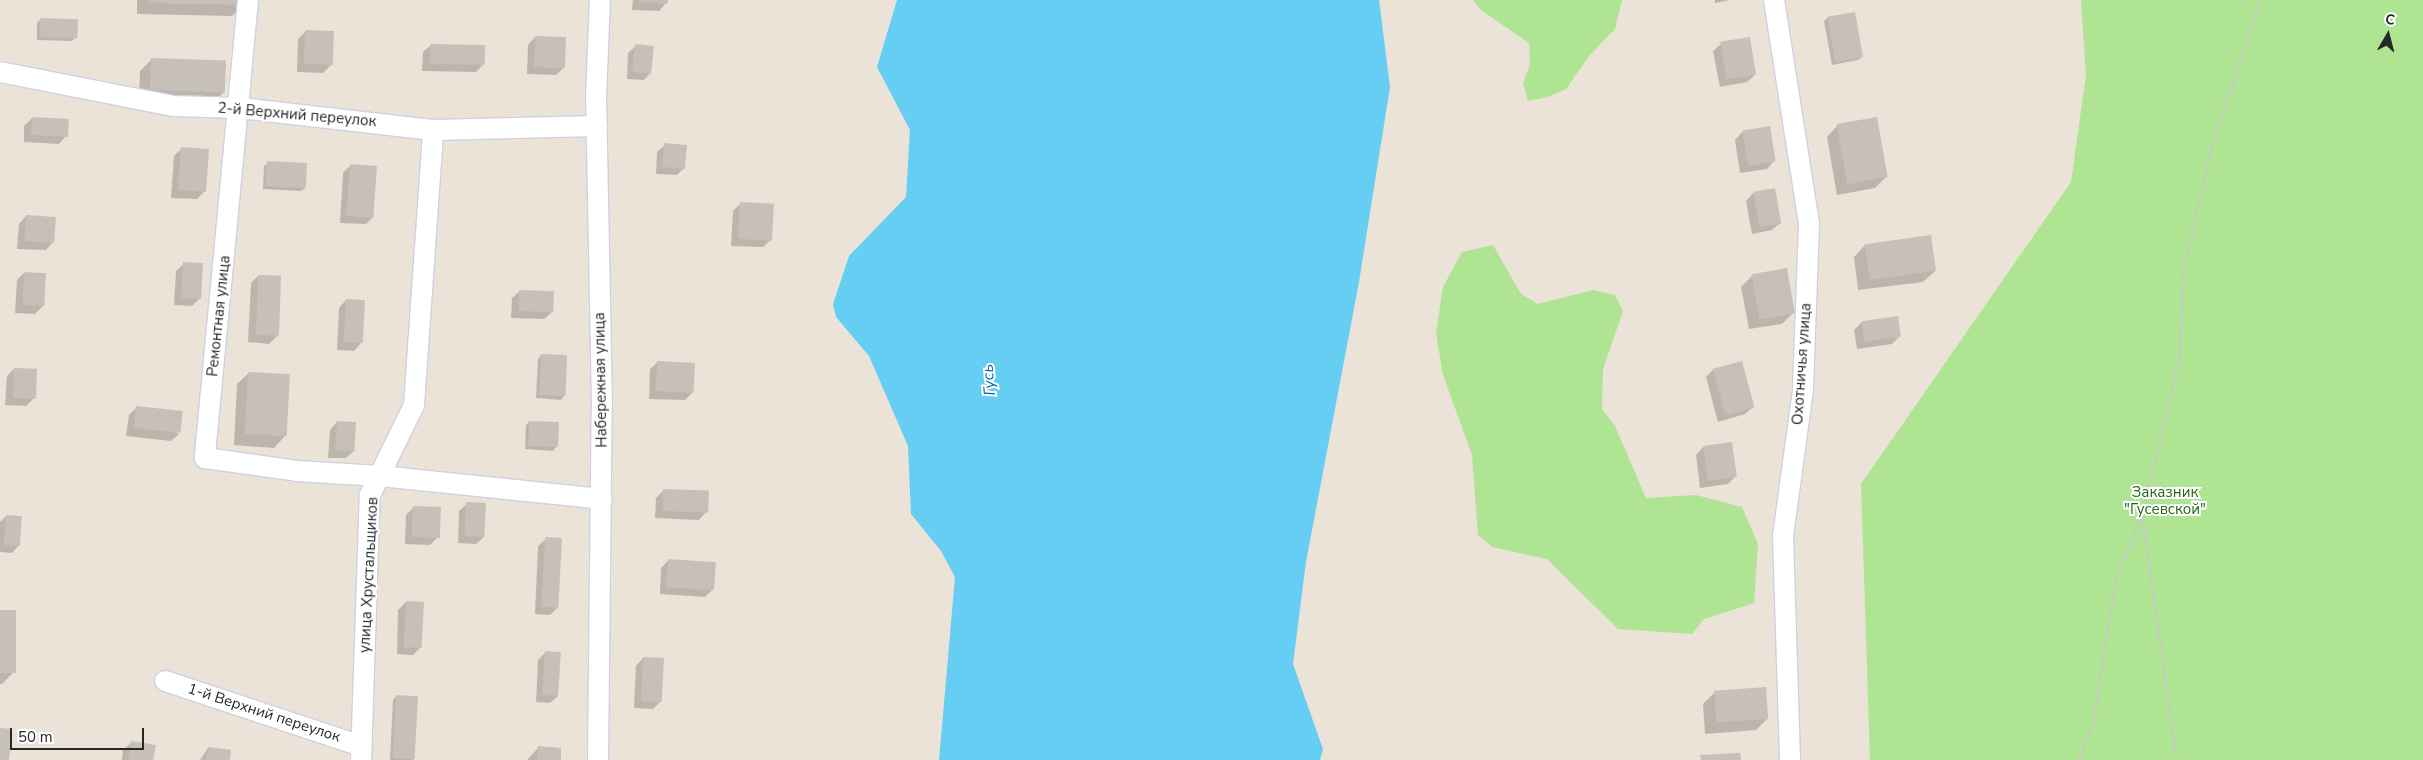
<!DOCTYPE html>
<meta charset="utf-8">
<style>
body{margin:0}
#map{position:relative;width:2423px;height:760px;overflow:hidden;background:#ebe3d8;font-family:"Nunito Sans",sans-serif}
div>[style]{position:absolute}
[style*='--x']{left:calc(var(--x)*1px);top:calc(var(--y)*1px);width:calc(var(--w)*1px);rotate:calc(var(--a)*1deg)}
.green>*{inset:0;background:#aee492}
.water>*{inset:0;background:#66cef2}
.shadow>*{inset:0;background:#0003}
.building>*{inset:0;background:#c6c0b8;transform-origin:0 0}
.path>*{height:3px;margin-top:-1.5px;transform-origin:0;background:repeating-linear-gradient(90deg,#c7c7c7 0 4px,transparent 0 6.5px)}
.roads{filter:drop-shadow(1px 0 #cdd1e2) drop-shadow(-1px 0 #cdd1e2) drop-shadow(0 1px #cdd1e2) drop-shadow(0 -1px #cdd1e2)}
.minor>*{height:20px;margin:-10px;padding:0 10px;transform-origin:10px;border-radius:10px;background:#fff}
span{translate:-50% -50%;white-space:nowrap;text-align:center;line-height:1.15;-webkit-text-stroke:4px #fff;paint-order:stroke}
.street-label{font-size:15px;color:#272727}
.park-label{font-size:15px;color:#276616}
.water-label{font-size:16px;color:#08699b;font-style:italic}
.north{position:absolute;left:2363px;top:10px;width:50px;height:50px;-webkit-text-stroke:4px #fff;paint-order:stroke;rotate:8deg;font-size:14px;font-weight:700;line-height:20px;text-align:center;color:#272727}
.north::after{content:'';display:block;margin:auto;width:18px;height:22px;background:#272727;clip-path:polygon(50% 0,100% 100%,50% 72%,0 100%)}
.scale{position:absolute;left:10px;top:728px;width:134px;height:22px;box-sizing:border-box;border:2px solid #272727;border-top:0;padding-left:6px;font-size:15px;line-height:18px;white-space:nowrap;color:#272727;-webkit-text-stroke:4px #fff;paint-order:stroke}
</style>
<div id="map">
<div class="green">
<div style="clip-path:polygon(1473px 0,1622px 0,1615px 29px,1589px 56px,1566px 89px,1548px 97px,1528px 101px,1523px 83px,1530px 64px,1529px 43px,1481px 10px)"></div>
<div style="clip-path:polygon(2081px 0,2423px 0,2423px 760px,1870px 760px,1861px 484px,2071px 182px,2086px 75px)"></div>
<div style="clip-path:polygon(1493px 245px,1521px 294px,1538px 304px,1593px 290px,1615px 295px,1623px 311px,1603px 369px,1602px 409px,1615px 426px,1646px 498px,1696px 495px,1742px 507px,1758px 544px,1754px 603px,1704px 619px,1692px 634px,1618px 629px,1547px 559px,1492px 547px,1478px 535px,1472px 455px,1443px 375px,1436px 333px,1443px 287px,1462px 252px)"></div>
</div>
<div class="water">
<div style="clip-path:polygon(897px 0,1379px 0,1390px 87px,1359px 282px,1306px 562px,1293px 664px,1323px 749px,1320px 760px,939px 760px,955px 577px,941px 551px,911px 514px,908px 446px,869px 356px,836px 317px,833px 304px,849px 256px,906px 197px,910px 130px,877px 67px)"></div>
</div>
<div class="shadow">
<div style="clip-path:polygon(137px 0,243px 0,243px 5px,232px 16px,137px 14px)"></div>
<div style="clip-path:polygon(633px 0,666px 0,666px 3px,659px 11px,632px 10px)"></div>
<div style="clip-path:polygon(1715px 0,1730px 0,1715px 3px)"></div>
<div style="clip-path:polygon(1828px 17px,1862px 57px,1858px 60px,1832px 65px,1824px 21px)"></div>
<div style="clip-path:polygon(41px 19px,76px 37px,72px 41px,37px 40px,37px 23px)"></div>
<div style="clip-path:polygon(306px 31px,331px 65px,323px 73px,297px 72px,298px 39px)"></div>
<div style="clip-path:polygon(535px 37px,564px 67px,556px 75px,527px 74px,528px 45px)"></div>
<div style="clip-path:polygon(1721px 44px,1755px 75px,1747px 82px,1720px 87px,1713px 51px)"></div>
<div style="clip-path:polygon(431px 45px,483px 65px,476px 72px,422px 71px,423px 52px)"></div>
<div style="clip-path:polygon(636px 46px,651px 72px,644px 80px,627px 79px,628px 53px)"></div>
<div style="clip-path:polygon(152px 59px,224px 92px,213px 103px,139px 101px,140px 71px)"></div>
<div style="clip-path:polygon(32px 118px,66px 136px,59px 144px,24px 142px,24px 126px)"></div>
<div style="clip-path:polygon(1838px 125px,1886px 177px,1875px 188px,1837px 195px,1827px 137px)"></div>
<div style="clip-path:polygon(1742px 132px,1774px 161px,1767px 169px,1740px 173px,1735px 140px)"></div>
<div style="clip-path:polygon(665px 145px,685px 167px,677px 175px,656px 174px,657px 152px)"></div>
<div style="clip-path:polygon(181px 149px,205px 191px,197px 199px,171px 198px,174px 156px)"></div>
<div style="clip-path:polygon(268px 163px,305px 188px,301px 191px,263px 189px,264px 166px)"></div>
<div style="clip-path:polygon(350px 166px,373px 217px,366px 224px,340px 223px,343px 173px)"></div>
<div style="clip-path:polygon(1753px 193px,1780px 223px,1772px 230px,1752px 234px,1746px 201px)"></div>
<div style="clip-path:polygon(741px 203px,771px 240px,763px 247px,731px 246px,733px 211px)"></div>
<div style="clip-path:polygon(26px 216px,53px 242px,46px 250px,17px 249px,19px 224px)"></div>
<div style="clip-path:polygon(1865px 245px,1935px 271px,1923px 282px,1858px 290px,1854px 257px)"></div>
<div style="clip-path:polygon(184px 264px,200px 298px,192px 306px,174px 305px,176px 271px)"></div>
<div style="clip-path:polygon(24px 273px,43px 306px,35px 314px,15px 313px,17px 280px)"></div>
<div style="clip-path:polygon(1753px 275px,1794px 312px,1782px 324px,1749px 329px,1741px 287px)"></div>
<div style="clip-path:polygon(258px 276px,277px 336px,269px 344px,248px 342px,251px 283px)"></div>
<div style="clip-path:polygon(520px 291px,552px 312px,544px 319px,511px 318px,512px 298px)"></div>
<div style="clip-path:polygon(346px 300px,361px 343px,354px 351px,337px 350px,339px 308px)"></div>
<div style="clip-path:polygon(1862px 322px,1900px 336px,1892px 344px,1857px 349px,1854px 330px)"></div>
<div style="clip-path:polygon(541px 355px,564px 396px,561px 400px,536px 398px,538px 359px)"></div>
<div style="clip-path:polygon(658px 362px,692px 393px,685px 400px,649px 399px,650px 369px)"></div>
<div style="clip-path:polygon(14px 369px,34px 398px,26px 406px,5px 405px,7px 376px)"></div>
<div style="clip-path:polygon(1714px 369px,1753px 407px,1745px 414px,1718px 422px,1706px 377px)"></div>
<div style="clip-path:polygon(249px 373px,285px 436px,274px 448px,234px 445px,237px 384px)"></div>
<div style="clip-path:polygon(137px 407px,179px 434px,171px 441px,126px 436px,129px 415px)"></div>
<div style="clip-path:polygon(337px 422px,354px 451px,346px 458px,328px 458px,330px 430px)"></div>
<div style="clip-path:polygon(529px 422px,556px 447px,553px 451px,525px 449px,526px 425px)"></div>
<div style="clip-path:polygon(1703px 447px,1736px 476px,1728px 484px,1700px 488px,1696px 455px)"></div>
<div style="clip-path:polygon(664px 490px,706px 512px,699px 520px,655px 518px,656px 498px)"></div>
<div style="clip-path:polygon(467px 504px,484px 537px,476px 544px,458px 543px,459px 511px)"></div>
<div style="clip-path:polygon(414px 507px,438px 537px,430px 545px,405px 544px,406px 515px)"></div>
<div style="clip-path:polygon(6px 516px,19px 545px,12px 553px,0 552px,0 522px)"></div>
<div style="clip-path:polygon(546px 539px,558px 607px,550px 615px,535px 614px,538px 546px)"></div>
<div style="clip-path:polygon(669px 560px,713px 589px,705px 597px,660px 594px,661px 568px)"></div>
<div style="clip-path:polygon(406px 602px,421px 647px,413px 655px,397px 654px,398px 610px)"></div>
<div style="clip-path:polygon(0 611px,13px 673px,2px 684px,0 684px)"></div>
<div style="clip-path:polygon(546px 652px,558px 696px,550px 703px,536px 702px,538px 660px)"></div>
<div style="clip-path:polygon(643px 658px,661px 701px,653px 709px,634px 708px,636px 666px)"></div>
<div style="clip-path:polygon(1715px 692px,1767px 719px,1756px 730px,1705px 734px,1703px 704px)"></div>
<div style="clip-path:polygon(396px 696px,414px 759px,413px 760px,390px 760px,393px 700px)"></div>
<div style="clip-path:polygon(131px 743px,152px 760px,122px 760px,123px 750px)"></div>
<div style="clip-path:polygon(208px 748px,229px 760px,200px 760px)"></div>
<div style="clip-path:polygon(538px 748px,560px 760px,527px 760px)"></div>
</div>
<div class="building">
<div style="clip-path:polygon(148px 0,244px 0,244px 5px,148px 3px)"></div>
<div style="clip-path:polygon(639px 0,668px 0,667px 4px,639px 2px)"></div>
<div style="left:1855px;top:12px;width:46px;height:28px;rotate:80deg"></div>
<div style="left:40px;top:18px;width:38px;height:19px;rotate:2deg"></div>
<div style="left:305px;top:30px;width:29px;height:34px;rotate:2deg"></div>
<div style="left:535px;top:36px;width:31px;height:31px;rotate:2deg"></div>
<div style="left:1750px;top:37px;width:38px;height:30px;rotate:81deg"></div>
<div style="left:430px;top:44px;width:55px;height:20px;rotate:1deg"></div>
<div style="left:635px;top:44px;width:19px;height:28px;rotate:6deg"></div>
<div style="left:151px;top:58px;width:75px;height:32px;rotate:2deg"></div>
<div style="left:32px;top:117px;width:37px;height:18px;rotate:3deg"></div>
<div style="left:1877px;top:117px;width:61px;height:41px;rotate:80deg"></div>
<div style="left:1770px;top:126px;width:36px;height:28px;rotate:81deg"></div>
<div style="left:664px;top:143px;width:23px;height:24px;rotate:5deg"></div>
<div style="left:181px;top:147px;width:28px;height:43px;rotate:4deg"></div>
<div style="left:267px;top:161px;width:40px;height:25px;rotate:3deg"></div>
<div style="left:350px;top:164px;width:27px;height:52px;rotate:4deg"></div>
<div style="left:1775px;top:188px;width:36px;height:22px;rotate:80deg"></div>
<div style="left:740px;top:202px;width:34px;height:37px;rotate:3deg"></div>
<div style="left:26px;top:215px;width:30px;height:26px;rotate:4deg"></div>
<div style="left:1931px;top:235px;width:36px;height:67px;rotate:82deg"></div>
<div style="left:183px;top:262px;width:20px;height:36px;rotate:3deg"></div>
<div style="left:1787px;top:268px;width:46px;height:36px;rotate:80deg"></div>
<div style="left:24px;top:272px;width:22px;height:33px;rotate:3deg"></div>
<div style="left:258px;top:275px;width:23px;height:60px;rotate:2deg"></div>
<div style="left:519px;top:290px;width:35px;height:21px;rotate:2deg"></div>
<div style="left:346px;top:299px;width:19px;height:43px;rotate:3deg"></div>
<div style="left:1898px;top:316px;width:21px;height:37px;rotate:82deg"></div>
<div style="left:541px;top:354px;width:26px;height:41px;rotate:2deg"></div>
<div style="left:657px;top:361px;width:38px;height:30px;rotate:3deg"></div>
<div style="left:1742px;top:361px;width:48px;height:30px;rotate:75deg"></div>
<div style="left:14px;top:368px;width:23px;height:30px;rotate:2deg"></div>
<div style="left:248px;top:372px;width:42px;height:62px;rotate:3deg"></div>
<div style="left:136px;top:406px;width:47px;height:22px;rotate:6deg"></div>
<div style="left:337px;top:421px;width:19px;height:29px;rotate:3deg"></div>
<div style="left:529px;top:421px;width:30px;height:25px;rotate:2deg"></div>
<div style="left:1732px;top:442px;width:35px;height:29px;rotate:82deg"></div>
<div style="left:663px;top:489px;width:46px;height:22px;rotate:2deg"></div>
<div style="left:466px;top:502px;width:20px;height:34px;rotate:3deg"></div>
<div style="left:413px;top:506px;width:28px;height:31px;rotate:2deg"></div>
<div style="left:6px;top:515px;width:16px;height:30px;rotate:4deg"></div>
<div style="left:545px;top:537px;width:17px;height:70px;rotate:3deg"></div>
<div style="left:668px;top:559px;width:48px;height:28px;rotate:4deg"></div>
<div style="left:406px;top:601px;width:18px;height:46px;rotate:3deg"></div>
<div style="left:0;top:610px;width:16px;height:63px"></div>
<div style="left:545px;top:651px;width:16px;height:44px;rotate:4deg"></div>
<div style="left:643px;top:657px;width:21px;height:44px;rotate:3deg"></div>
<div style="left:1766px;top:687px;width:32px;height:52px;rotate:86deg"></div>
<div style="left:396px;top:695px;width:22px;height:63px;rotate:3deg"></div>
<div style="clip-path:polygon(0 728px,12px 729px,9px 760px,0 760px)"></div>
<div style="clip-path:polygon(131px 741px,156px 745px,153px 760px,128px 760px)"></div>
<div style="clip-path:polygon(538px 746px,561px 748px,561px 760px,537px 760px)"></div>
<div style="clip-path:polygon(208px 747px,231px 750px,230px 760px,206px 760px)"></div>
<div style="clip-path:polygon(1740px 753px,1741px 760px,1701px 760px,1700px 755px)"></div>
</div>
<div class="path">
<div style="--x:2142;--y:515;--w:247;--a:81.9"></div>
<div style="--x:2079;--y:760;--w:39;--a:-69"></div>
<div style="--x:2093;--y:724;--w:143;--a:-81.1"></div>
<div style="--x:2115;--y:583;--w:74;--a:-68.6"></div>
<div style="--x:2142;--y:514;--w:162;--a:-76.4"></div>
<div style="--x:2180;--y:357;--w:84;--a:-88"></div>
<div style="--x:2183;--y:273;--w:131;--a:-77.2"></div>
<div style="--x:2212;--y:145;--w:153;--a:-71.7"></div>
</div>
<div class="roads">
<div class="minor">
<div style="--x:248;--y:0;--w:460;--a:95.4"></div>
<div style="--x:205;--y:458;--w:93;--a:8"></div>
<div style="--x:297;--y:471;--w:83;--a:3.4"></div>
<div style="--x:380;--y:476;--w:223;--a:5.9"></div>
<div style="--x:1774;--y:0;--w:227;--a:81.1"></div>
<div style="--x:1809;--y:224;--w:166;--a:92.1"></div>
<div style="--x:1803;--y:390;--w:147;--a:97.8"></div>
<div style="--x:1783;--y:536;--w:224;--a:88.2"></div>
<div style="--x:0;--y:72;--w:176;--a:11.1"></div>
<div style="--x:173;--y:106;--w:67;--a:1.7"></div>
<div style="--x:240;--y:108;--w:194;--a:6.5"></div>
<div style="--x:433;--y:130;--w:164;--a:-1.4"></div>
<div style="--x:165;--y:681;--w:207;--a:18.3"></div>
<div style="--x:361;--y:760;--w:265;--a:-88.1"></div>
<div style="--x:370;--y:495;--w:100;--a:-63.9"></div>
<div style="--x:414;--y:405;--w:276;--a:-86"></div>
<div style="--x:598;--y:760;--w:354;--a:-89.4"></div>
<div style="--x:602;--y:406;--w:308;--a:-91.1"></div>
<div style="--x:596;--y:98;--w:98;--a:-87.7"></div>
</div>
</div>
<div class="street-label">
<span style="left:297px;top:115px;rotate:5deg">2-й Верхний переулок</span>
<span style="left:219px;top:316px;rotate:-84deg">Ремонтная улица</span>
<span style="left:1802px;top:364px;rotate:-86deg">Охотничья улица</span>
<span style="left:601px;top:380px;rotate:-91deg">Набережная улица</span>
<span style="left:369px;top:575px;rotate:-87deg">улица Хрустальщиков</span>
<span style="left:264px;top:713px;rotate:18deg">1-й Верхний переулок</span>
</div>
<div class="park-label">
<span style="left:2165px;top:501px">Заказник<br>"Гусевской"</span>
</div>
<div class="water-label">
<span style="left:989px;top:380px;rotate:-95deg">Гусь</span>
</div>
<div class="north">С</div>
<div class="scale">50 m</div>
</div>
